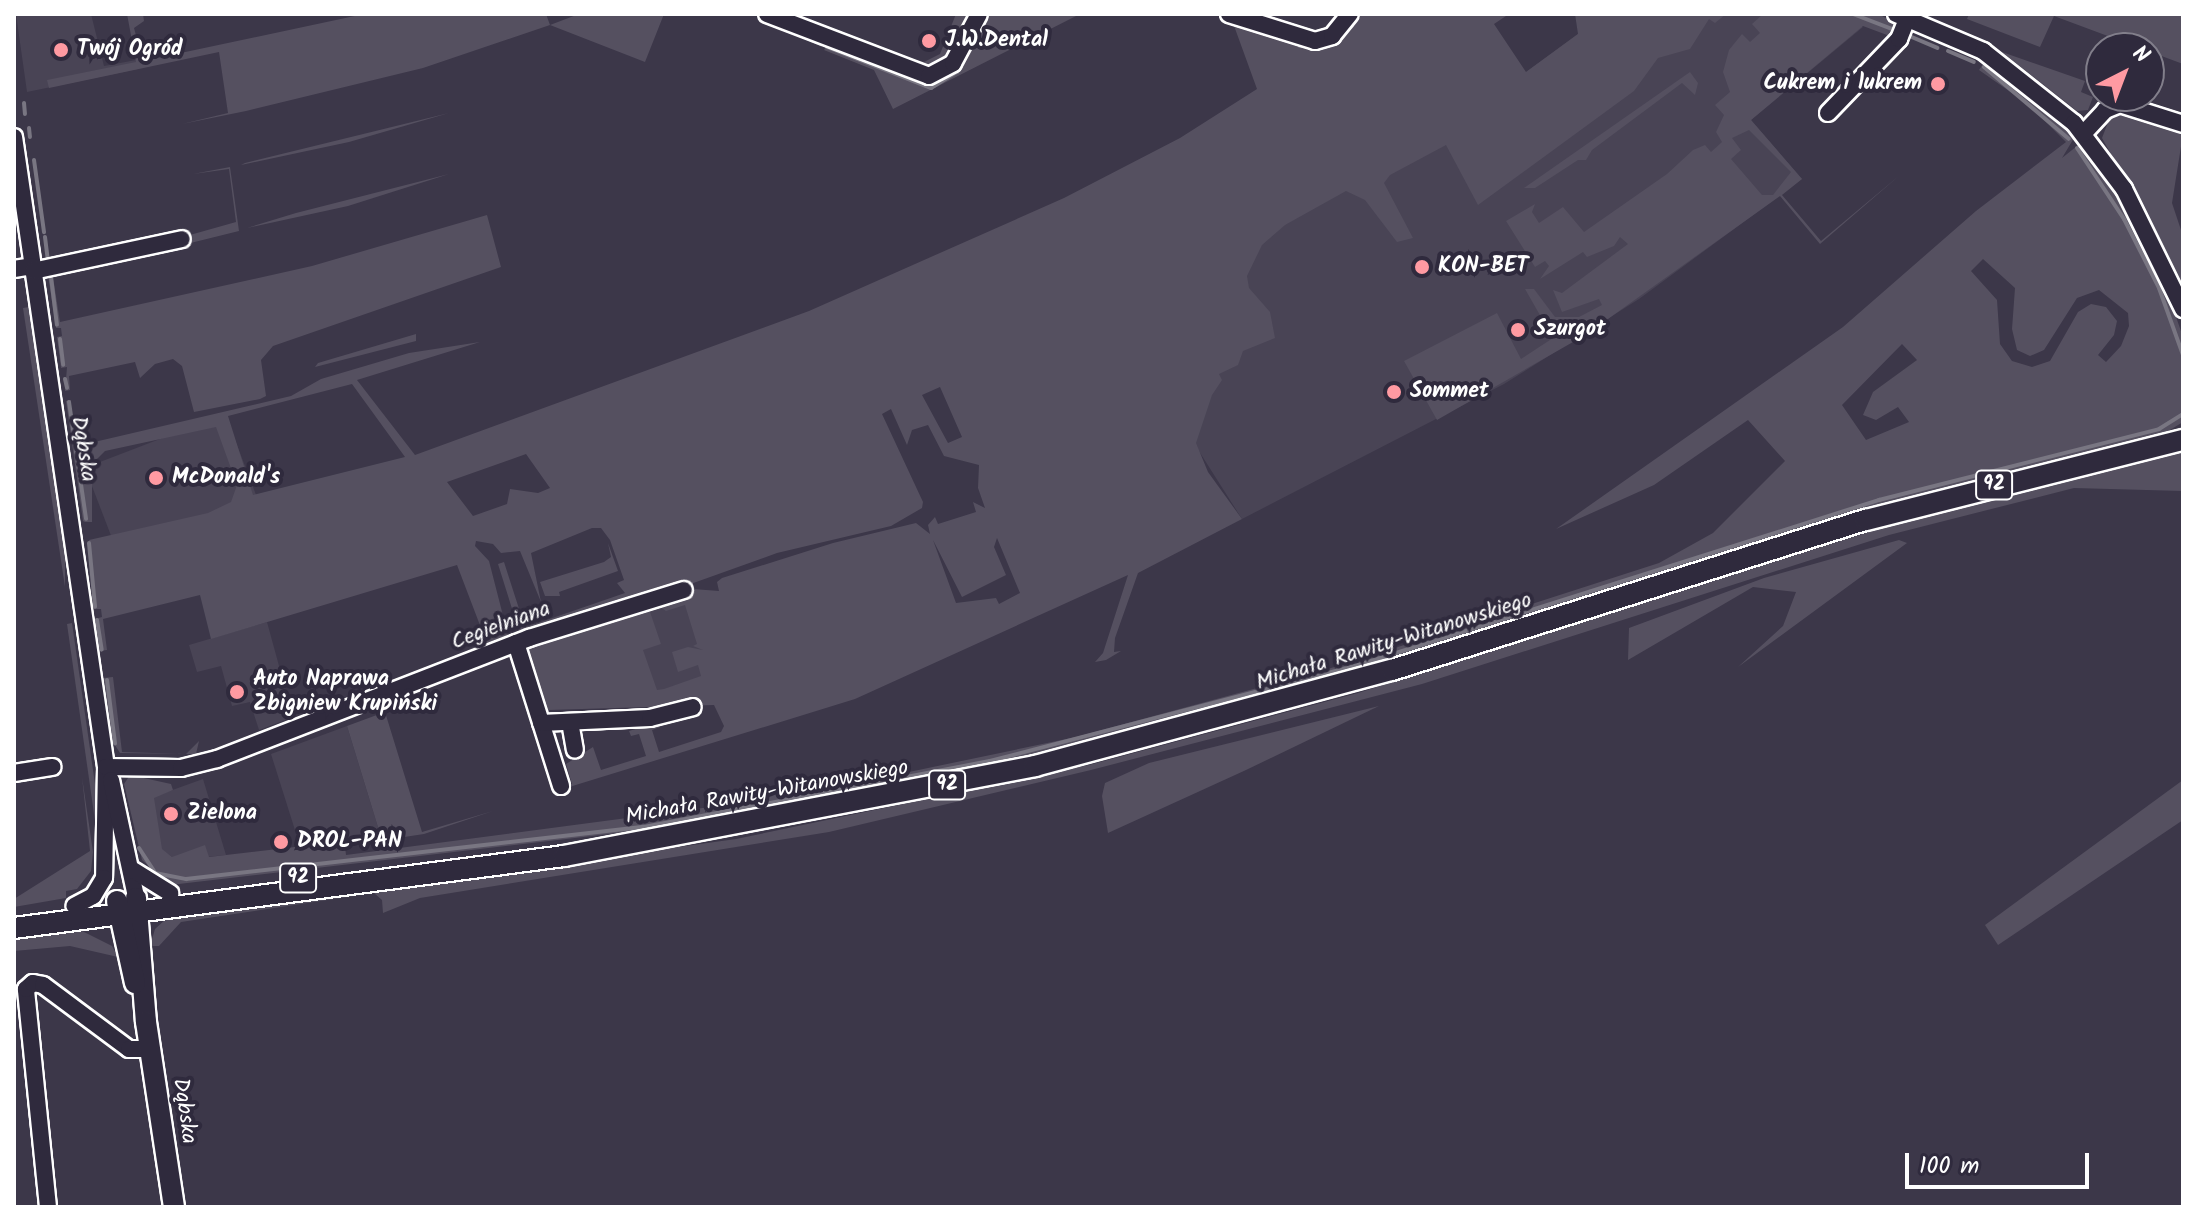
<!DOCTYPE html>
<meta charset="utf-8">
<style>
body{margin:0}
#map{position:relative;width:2197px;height:1221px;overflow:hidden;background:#3c3749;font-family:Kalam,sans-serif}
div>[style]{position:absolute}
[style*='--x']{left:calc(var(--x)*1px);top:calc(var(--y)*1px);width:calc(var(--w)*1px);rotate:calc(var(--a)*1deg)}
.built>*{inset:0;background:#494455;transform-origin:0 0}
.green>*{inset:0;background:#555060}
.stream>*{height:4px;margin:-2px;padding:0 2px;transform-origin:2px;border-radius:2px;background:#797682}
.roads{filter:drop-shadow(2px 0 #fff) drop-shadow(-2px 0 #fff) drop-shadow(0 2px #fff) drop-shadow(0 -2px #fff)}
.minor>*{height:16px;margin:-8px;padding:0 8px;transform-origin:8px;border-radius:8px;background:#2f2a3d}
.major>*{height:20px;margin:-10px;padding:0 10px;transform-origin:10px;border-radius:10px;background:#2f2a3d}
.dots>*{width:22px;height:22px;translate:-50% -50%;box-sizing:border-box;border:4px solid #2f2a3d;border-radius:50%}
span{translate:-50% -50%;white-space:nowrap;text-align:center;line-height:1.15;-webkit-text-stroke:8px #2f2a3d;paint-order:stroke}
.shield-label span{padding:2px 6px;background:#2f2a3d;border:2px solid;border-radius:6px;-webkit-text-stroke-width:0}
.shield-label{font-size:20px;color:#fff;font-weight:700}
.poi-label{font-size:22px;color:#fff;font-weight:700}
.left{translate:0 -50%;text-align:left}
.right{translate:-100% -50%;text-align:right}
.street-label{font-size:22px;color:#fff}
.frame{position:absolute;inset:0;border:16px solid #fff;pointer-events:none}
.north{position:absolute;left:2085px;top:32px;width:80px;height:80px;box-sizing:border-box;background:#2f2a3d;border:2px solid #827f8b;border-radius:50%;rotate:42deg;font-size:22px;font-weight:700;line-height:32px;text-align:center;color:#fff}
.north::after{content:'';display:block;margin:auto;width:28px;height:36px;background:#ff9aa2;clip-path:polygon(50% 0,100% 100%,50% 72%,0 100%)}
.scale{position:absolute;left:1905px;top:1153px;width:184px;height:36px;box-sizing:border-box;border:4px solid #fff;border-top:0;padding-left:10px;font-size:24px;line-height:28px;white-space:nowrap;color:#fff;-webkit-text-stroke:6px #2f2a3d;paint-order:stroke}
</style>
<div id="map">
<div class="built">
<div style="clip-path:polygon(16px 14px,91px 14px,104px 66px,136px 60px,138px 69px,27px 92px)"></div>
<div style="clip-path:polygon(1605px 14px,1829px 14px,1863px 27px,1751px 120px,1802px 179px,1639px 299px,1504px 384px,1242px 519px,1190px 437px,1247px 238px,1522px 75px)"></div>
<div style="left:225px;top:414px;width:95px;height:150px;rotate:69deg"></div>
<div style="clip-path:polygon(687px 597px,720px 703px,548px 709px,606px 620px)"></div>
<div style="clip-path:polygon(267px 622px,293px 717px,259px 730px,250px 702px,232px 706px,221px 666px,197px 672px,189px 645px)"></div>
<div style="clip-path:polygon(347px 726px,381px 837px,300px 846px,271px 754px)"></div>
<div style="clip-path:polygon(203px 779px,226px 855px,176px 860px,161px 849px,153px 797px)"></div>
</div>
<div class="green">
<div style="clip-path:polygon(127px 14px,143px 14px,144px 21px,134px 28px,143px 61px,364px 14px,546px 14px,550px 25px,579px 14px,664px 14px,645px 62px,550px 25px,423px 68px,246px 111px,182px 124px,228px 113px,219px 52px,49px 88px,47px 80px,136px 62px)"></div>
<div style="clip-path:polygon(956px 14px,975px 14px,961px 45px,934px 70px,905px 57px,924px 62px,940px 54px)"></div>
<div style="clip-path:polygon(983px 14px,1080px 14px,893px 109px,874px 70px,824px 50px,828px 44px,909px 79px,931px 81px)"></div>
<div style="clip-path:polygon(evenodd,1353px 14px,1509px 14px,1494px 24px,1526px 72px,1578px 34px,1575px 14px,1726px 14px,1715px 23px,1709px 19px,1690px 49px,1658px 58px,1634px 91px,1478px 205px,1446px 145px,1390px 175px,1384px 183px,1413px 238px,1397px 242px,1365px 200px,1346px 191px,1285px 225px,1262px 245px,1247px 276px,1249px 288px,1270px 312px,1275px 338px,1243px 351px,1238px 365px,1219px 374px,1222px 380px,1212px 395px,1196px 443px,1208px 472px,1242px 519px,1138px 573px,1115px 638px,1114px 652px,1121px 651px,1106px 660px,1095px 662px,1103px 653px,1128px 575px,855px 699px,553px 792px,572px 784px,566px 764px,593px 747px,601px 770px,646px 756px,639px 734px,631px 736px,629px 731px,658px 722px,660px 727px,652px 730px,659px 752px,721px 732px,724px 726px,714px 705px,549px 710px,550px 718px,527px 646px,648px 606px,661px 644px,643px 650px,657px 690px,664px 689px,701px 676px,698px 665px,678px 672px,672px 652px,688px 647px,703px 650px,693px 646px,697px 644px,685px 605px,666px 611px,656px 604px,693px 589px,719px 591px,717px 582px,722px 578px,833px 543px,916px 523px,930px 534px,928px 525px,935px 517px,938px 524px,976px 512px,973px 502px,985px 508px,978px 488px,979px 465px,944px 456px,928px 425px,912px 430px,907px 445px,891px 409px,882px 414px,923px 502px,922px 508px,891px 526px,777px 553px,685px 586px,681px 580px,519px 631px,498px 564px,504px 562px,522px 618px,531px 616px,535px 624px,625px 593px,617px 583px,624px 580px,610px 540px,601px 528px,592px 528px,531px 553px,541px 602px,520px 551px,501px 553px,493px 544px,476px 541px,475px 546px,489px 561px,508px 635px,468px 650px,486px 641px,457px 565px,211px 639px,200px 595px,103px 619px,107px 650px,99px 651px,95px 619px,102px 617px,101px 609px,93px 609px,89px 540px,208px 513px,231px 502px,237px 485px,216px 427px,105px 451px,92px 464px,99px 465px,92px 470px,92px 522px,85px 522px,83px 521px,66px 401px,71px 400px,71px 429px,87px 520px,81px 472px,90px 443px,291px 396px,321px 379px,409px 353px,480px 342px,357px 380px,415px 455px,809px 311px,1064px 198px,1180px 138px,1257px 89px,1233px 23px,1305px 43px,1353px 14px,352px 384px,405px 457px,253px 495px,228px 416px,352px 384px,1353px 14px,940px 387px,962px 437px,948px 443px,922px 395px,940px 387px,1353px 14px,526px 454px,550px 488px,538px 493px,510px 489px,507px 504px,473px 516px,447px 482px,526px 454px,1353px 14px,997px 538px,1020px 593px,999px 604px,996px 598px,956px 603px,933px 540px,962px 597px,1006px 575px,994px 547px,997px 538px)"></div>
<div style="clip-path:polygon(evenodd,1763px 14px,1878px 14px,1898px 24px,1895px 38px,1863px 26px,1751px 120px,1802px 179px,1782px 195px,1821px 241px,1900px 175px,1820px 244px,1780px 196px,1587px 334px,1437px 420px,1404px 361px,1497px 313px,1521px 359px,1553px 338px,1525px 289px,1534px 289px,1555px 317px,1579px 317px,1602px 305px,1599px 299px,1562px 312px,1553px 290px,1562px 293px,1628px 244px,1620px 237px,1614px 246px,1587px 257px,1583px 252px,1540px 279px,1549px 266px,1545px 261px,1535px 267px,1506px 221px,1535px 204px,1532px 212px,1539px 223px,1563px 207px,1584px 232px,1667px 174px,1693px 150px,1705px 145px,1711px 152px,1722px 142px,1716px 132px,1724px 115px,1715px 105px,1730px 92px,1723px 72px,1729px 50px,1742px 34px,1750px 42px,1760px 33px,1752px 24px,1763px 14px,1749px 130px,1791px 172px,1773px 195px,1762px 195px,1731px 159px,1741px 150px,1732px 138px,1749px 130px)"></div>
<div style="clip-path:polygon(1969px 14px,2183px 14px,2183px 64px,2054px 16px,2040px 47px,1967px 19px)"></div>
<div style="clip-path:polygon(2002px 52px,2085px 81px,2081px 92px,2093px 97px,2088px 110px,2077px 111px)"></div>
<div style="clip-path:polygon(evenodd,1985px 61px,2071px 132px,2074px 138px,2062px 158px,2082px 142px,2112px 182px,2165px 285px,2183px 337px,2183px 422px,2165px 433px,1848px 515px,1300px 687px,994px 765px,618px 833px,170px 885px,142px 860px,124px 784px,130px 775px,171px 784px,173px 790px,154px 798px,162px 849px,172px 857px,205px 845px,209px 857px,381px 837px,347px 726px,385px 712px,422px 832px,493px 811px,424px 834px,345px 846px,346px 855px,748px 802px,823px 780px,829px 786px,866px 781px,1076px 737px,1342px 665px,1659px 563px,1713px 533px,1785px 461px,1748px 420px,1654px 485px,1556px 529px,1843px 327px,1976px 211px,2066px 142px,2029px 105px,1979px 70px,1985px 61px,1983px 259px,2015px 288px,2012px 329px,2017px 350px,2030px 356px,2044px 350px,2077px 298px,2099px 290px,2128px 313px,2129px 326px,2121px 346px,2106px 362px,2098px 355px,2114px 335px,2117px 321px,2106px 307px,2091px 304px,2078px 312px,2050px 361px,2032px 367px,2012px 361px,2000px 344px,1997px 300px,1971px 271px,1983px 259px,1985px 61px,1902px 344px,1917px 360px,1873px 392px,1863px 415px,1876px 420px,1898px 407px,1909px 422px,1866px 440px,1842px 405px,1902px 344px)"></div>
<div style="clip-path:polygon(1690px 72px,1698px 83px,1695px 95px,1682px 83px,1592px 150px,1586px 160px,1578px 160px,1535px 188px,1524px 188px)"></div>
<div style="clip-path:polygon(449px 113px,349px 142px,241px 165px,245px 163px)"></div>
<div style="clip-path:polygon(2129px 114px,2183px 134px,2172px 203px,2183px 236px,2183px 284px,2102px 138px,2110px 117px)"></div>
<div style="clip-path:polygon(230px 167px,239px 231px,53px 277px,60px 322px,312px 266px,487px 215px,501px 267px,273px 346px,261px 360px,266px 396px,260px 399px,194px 412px,182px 366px,173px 359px,155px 364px,140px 378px,135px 362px,69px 376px,70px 390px,65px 391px,67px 367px,61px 368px,57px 337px,62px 336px,61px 328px,56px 328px,48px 275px,236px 222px,229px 169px,193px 174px)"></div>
<div style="clip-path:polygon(449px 174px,348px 206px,247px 228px,296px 213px)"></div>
<div style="clip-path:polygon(29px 307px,65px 554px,65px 587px,23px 308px)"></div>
<div style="clip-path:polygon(416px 334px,416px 341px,315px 367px,318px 363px)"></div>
<div style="clip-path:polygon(2183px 451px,2183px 491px,2074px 488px,1889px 535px,1422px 684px,1091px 770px,829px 832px,420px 898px,383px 913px,382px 900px,374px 893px,181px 922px,159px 946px,150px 946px,155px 929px,167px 918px,736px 839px,1089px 765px,1358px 693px,1884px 527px)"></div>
<div style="clip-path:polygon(1899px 540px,1907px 543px,1738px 667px,1783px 626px,1796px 592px,1753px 587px,1628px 660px,1629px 628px,1764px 578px)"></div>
<div style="clip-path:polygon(608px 543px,618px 571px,559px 592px,560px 596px,545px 596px,540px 582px,604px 562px,611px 557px)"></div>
<div style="clip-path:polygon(72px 623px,95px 784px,98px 842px,67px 624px)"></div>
<div style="clip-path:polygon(113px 677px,122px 752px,186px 754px,199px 741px,196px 754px,120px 753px,113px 742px,103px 678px)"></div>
<div style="clip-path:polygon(1379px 706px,1246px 770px,1108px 833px,1102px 796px,1105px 783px,1149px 763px)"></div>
<div style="clip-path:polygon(82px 777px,93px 852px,91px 871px,77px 889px,66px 891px,66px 898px,14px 907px,14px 899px,90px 851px)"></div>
<div style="clip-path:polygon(2183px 780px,2183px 820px,1998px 945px,1985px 925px)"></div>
<div style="clip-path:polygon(76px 928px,112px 946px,118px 957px,70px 946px,14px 951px,14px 938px)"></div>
</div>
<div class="stream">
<div style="--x:1853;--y:14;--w:47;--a:21.1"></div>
<div style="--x:1907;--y:35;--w:33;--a:23"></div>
<div style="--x:811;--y:40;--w:11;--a:22"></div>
<div style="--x:1300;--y:46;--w:25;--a:2"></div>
<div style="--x:1325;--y:47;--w:34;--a:-38"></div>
<div style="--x:827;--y:47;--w:112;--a:21.5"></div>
<div style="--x:931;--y:88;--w:31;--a:-32"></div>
<div style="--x:957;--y:72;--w:47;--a:-61.8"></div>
<div style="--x:1948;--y:51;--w:28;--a:23"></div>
<div style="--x:1984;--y:67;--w:111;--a:40.3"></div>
<div style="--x:24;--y:103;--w:11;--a:85"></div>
<div style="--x:29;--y:128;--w:9;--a:84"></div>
<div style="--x:2077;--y:148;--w:85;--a:56.5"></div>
<div style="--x:2124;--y:219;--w:77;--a:63.1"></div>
<div style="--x:2159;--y:288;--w:71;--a:70.3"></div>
<div style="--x:34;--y:160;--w:73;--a:82.1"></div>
<div style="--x:45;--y:237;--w:24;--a:83"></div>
<div style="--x:51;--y:277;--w:48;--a:82.9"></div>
<div style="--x:60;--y:339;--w:26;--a:83"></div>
<div style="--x:65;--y:379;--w:9;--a:77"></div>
<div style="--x:69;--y:402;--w:118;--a:81.7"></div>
<div style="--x:89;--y:543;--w:64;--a:84.6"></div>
<div style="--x:97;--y:620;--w:30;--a:81"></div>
<div style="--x:107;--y:680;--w:64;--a:82.8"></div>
<div style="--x:139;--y:848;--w:30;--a:57"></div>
<div style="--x:155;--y:873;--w:32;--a:11"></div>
<div style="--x:186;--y:879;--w:461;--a:-6.5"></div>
<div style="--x:644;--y:827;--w:352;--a:-10.8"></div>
<div style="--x:990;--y:761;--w:377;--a:-14.6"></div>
<div style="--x:1355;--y:666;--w:550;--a:-17.58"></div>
<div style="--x:1879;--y:500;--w:289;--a:-14.2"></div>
<div style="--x:2159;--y:429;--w:28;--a:-32"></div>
</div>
<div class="roads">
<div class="minor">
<div style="--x:767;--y:14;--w:173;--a:20.9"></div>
<div style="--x:929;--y:76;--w:27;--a:-28"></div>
<div style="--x:953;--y:63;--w:55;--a:-62"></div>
<div style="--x:1229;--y:14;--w:90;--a:17.4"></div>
<div style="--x:1315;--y:41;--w:18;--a:-16"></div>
<div style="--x:1332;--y:36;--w:28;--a:-51"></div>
<div style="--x:1896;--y:14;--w:95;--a:23"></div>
<div style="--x:1983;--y:51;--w:116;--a:38.4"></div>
<div style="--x:2074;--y:123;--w:83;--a:52.9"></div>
<div style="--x:2124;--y:189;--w:134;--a:63.8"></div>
<div style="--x:1828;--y:113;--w:103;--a:-46.2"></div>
<div style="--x:1899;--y:39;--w:22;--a:-68"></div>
<div style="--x:2083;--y:134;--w:33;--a:-47"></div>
<div style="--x:2105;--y:110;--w:16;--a:-22"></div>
<div style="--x:2120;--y:104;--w:66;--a:17.6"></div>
<div style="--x:14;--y:137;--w:637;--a:81.69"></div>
<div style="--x:106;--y:767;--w:111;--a:91"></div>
<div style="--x:104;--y:878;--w:21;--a:121"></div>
<div style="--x:93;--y:896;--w:21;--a:152"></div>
<div style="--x:14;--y:269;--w:18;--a:-9"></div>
<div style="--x:33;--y:271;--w:152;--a:-12.1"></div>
<div style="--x:516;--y:643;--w:150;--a:72.5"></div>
<div style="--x:570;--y:722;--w:28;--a:80"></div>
<div style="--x:541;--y:723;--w:109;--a:-2.6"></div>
<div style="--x:650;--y:718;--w:44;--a:-14.3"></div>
<div style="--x:106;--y:767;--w:75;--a:0.8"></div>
<div style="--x:181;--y:768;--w:37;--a:-14"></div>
<div style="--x:217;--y:759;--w:335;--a:-21.2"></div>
<div style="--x:529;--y:638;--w:162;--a:-17.2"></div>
<div style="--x:14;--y:773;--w:39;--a:-9"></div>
<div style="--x:111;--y:780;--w:120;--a:77.9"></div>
<div style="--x:133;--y:870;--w:44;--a:31.9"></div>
<div style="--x:48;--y:1207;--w:219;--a:-95.8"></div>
<div style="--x:26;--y:989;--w:9;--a:-41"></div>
<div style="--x:33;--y:983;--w:10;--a:11"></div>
<div style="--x:43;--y:985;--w:107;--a:36.7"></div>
<div style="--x:129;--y:1049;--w:21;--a:0"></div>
</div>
<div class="major">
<div style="--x:136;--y:898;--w:124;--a:85.4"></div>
<div style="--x:146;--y:1022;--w:187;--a:81.4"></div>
<div style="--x:117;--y:901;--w:84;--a:77.6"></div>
<div style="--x:14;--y:928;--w:555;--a:-7.46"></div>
<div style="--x:564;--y:856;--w:480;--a:-10.8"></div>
<div style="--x:1035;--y:766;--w:370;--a:-15.1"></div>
<div style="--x:1392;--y:670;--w:497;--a:-17.6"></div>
<div style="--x:1866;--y:520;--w:327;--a:-14.2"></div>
</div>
</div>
<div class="dots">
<div style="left:929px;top:41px;background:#ff9aa2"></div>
<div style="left:61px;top:50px;background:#ff9aa2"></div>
<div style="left:1938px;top:84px;background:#ff9aa2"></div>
<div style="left:1422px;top:267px;background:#ff9aa2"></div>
<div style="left:1518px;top:330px;background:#ff9aa2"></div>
<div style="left:1394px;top:392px;background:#ff9aa2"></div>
<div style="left:156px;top:478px;background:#ff9aa2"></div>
<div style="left:237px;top:692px;background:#ff9aa2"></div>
<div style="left:171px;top:814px;background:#ff9aa2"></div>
<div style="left:281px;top:842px;background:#ff9aa2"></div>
</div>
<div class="shield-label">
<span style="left:1994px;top:485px">92</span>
<span style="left:947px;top:785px">92</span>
<span style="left:298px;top:878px">92</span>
</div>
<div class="poi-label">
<span class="left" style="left:945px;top:41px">J.W.Dental</span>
<span class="left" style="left:77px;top:50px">Twój Ogród</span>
<span class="right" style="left:1922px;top:84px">Cukrem i lukrem</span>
<span class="left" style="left:1438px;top:267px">KON-BET</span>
<span class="left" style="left:1534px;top:330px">Szurgot</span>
<span class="left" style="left:1410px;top:392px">Sommet</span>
<span class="left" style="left:172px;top:478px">McDonald's</span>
<span class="left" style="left:253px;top:692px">Auto Naprawa<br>Zbigniew Krupiński</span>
<span class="left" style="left:187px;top:814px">Zielona</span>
<span class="left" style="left:297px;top:842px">DROL-PAN</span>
</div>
<div class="street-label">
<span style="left:83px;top:449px;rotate:81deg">Dąbska</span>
<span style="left:501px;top:626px;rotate:-20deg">Cegielniana</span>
<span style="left:1394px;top:642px;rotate:-17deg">Michała Rawity-Witanowskiego</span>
<span style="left:767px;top:793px;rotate:-10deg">Michała Rawity-Witanowskiego</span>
<span style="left:184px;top:1111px;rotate:82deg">Dąbska</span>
</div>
<div class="frame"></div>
<div class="north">N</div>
<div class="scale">100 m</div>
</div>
